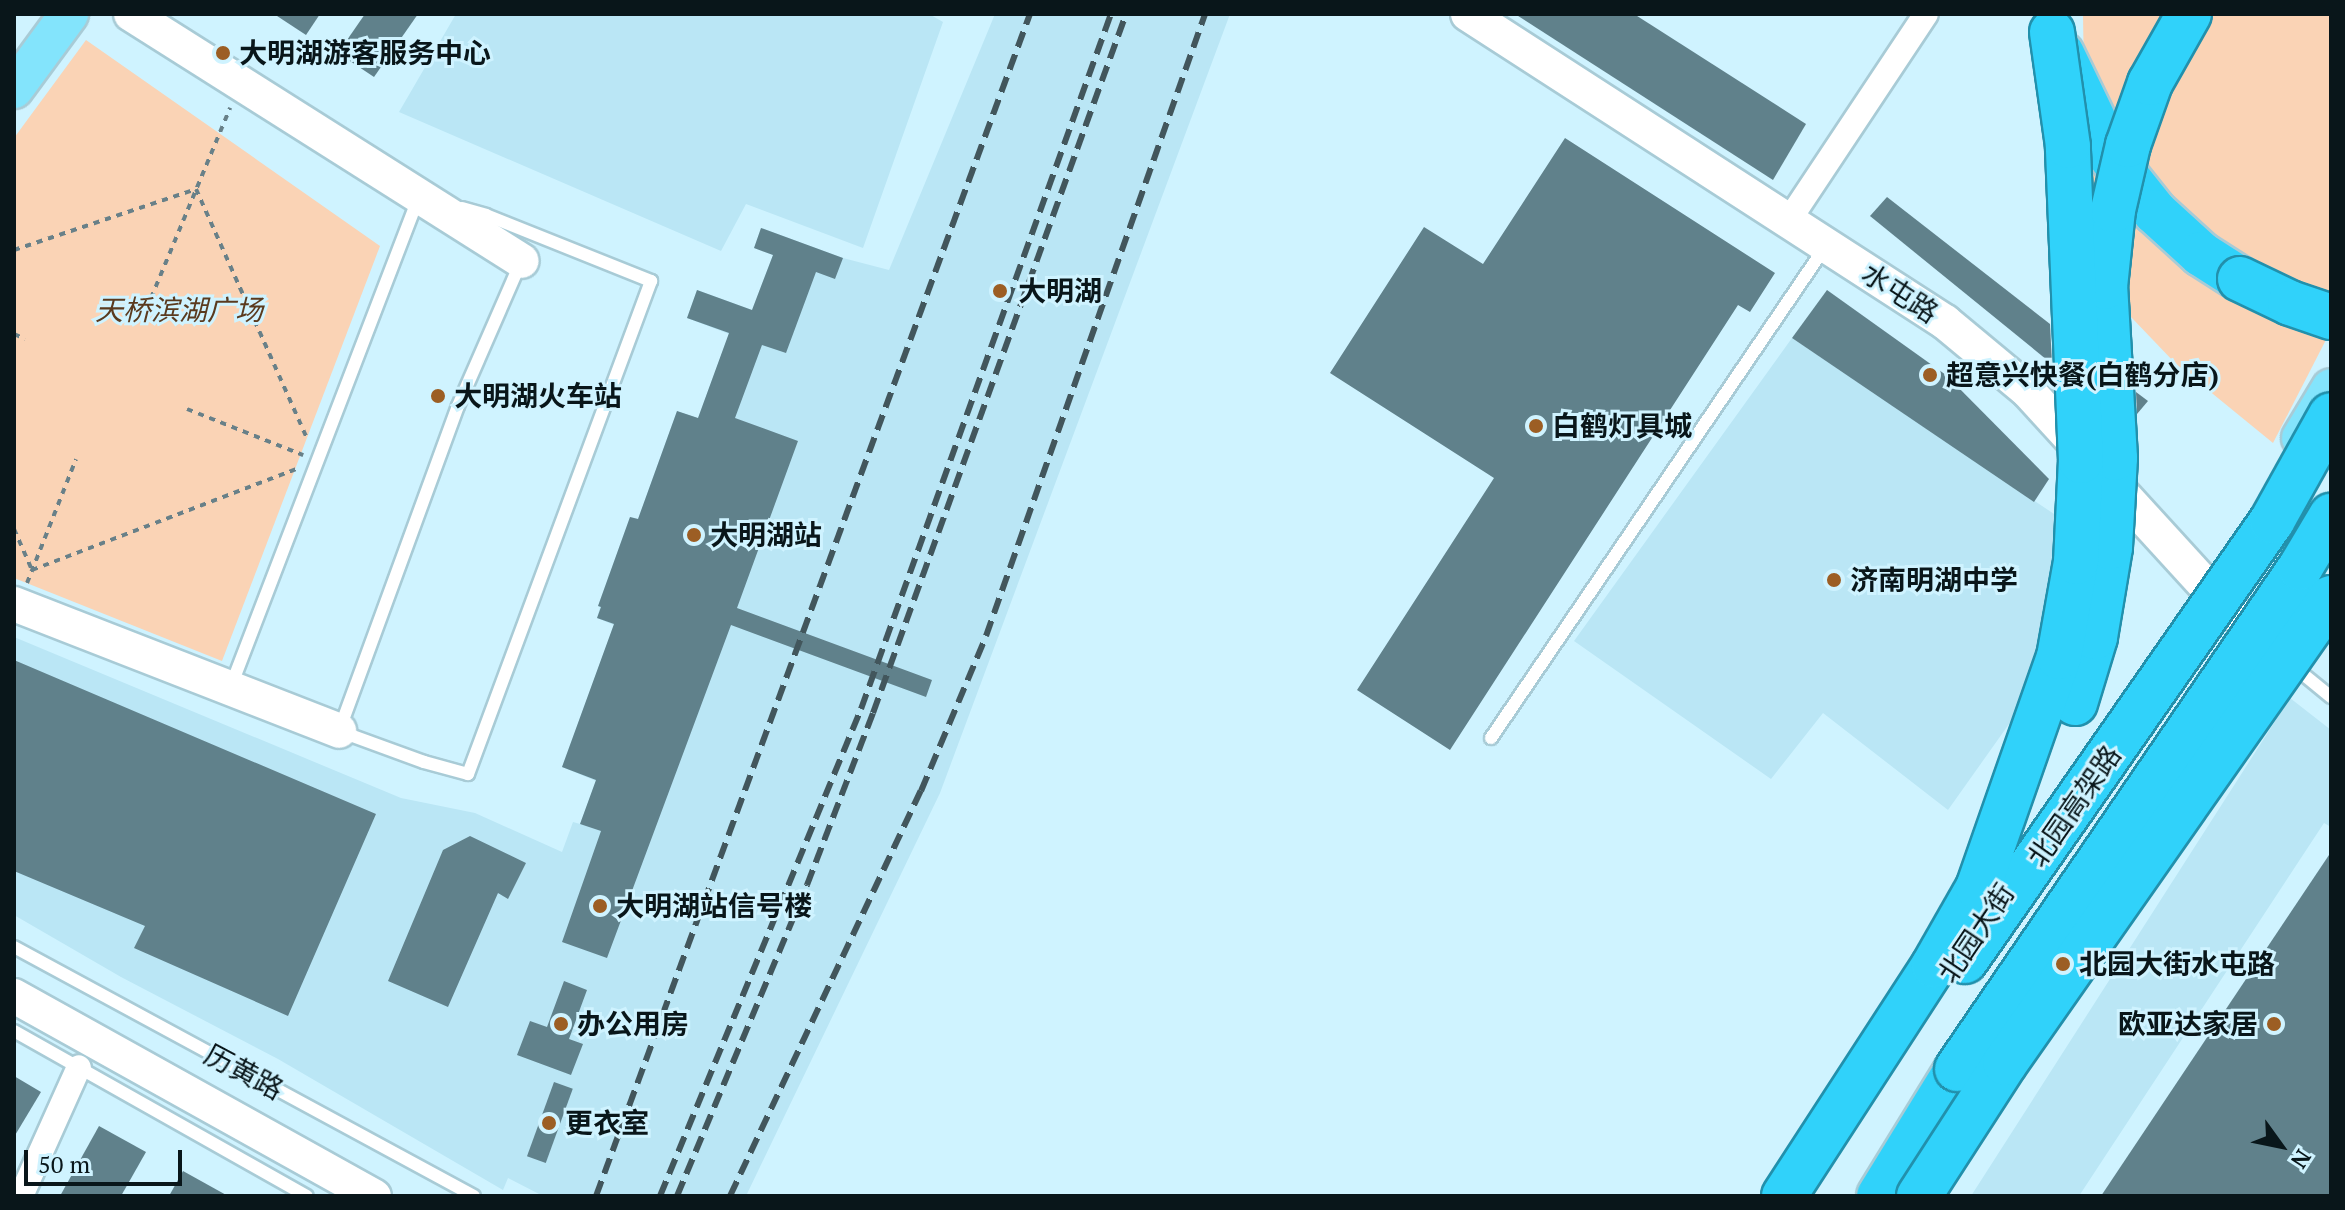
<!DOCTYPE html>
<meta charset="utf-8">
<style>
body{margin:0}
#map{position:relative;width:2345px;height:1210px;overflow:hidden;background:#cff3ff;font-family:"PT Serif","Noto Sans SC",serif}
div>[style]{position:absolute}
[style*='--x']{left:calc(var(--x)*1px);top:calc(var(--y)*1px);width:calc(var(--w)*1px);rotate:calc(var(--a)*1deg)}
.built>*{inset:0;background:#bae6f5}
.green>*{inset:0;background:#fad3b5}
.building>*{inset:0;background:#60818b;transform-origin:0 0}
.path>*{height:4px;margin-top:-2px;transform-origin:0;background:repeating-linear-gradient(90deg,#688088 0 6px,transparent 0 12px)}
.roads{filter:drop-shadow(2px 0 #a8cbd6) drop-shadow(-2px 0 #a8cbd6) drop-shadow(0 2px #a8cbd6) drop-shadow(0 -2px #a8cbd6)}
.lane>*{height:12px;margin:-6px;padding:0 6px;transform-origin:6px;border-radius:6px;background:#fff}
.street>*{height:24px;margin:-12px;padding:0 12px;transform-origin:12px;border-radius:12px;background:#fff}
.secondary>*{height:34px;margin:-17px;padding:0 17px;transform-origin:17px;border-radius:17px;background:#fff}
.primary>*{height:38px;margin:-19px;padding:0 19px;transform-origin:19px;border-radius:19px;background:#83e4fc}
.highway>*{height:44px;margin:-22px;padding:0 22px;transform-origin:22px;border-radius:22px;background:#30d2fa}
.rail>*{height:6px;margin-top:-3px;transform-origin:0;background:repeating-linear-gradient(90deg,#42565c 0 16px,transparent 0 24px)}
.bridges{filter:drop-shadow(2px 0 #2290ac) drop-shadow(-2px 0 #2290ac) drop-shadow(0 2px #2290ac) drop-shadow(0 -2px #2290ac)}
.highway-bridge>*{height:44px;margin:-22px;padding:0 22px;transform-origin:22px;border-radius:22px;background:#30d2fa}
.dots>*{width:22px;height:22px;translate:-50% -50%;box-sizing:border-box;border:4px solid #cff3ff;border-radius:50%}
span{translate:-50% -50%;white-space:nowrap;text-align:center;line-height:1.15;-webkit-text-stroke:6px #cff3ff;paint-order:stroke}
.poi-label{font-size:28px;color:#09161a;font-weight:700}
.left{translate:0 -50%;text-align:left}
.right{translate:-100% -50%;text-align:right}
.street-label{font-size:28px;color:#09161a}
.park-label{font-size:28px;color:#5a3a1e;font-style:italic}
.frame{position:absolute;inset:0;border:16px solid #09161a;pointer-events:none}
.north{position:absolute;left:2241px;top:1106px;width:80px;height:80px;-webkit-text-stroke:6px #cff3ff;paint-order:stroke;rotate:123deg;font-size:22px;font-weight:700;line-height:32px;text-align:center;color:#09161a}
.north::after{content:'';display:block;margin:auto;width:28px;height:36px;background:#09161a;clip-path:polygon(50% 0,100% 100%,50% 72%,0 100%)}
.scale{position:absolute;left:24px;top:1150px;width:158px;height:36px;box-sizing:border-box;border:4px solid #09161a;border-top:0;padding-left:10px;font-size:24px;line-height:28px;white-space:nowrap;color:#09161a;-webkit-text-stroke:6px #cff3ff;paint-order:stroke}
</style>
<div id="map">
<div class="built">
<div style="clip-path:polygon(456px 14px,929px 14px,943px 22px,863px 248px,746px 204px,721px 251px,399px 112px)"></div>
<div style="clip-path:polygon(995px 14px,1230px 14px,940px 793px,746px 1196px,543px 1196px,508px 1178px,503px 1190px,278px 1059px,121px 977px,14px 915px,14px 637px,401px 798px,475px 813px,562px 852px,573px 822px,580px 824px,596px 781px,562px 767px,614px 625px,597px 618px,600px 607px,598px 606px,630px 517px,638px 519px,677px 411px,698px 418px,729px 334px,687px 318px,697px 290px,752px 310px,773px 255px,754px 248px,761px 228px,843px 258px,889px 270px)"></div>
<div style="clip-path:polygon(1792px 338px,2060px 518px,2031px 693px,1948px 810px,1823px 713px,1771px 779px,1574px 641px)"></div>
<div style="clip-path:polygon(2290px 698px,2331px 730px,2331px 827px,2324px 823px,2079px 1196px,1971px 1196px)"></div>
</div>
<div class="green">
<div style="clip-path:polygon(2083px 14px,2331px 14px,2331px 330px,2273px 443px,2175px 363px,2087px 271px)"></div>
<div style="clip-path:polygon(86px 40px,380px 246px,222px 661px,14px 578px,14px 138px)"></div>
</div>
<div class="building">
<div style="clip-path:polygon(274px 14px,320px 14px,306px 35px)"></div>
<div style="clip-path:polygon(365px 14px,418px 14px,374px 77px,338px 53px)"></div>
<div style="clip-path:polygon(1515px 14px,1634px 14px,1806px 124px,1773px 180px)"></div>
<div style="clip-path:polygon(1565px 138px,1775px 273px,1750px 312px,1738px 305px,1450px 750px,1357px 690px,1494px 478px,1330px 373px,1424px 227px,1483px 264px)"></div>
<div style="clip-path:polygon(1887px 197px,2050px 324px,2052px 364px,1870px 216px)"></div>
<div style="clip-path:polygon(761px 228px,843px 258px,835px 279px,816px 272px,786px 353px,762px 345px,735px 418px,798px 441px,737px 608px,932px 680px,926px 697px,731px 625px,607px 958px,562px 942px,601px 831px,580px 824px,596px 780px,562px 767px,614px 624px,597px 618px,601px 607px,598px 606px,630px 517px,638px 519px,677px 411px,698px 418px,729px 333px,687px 318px,697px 290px,752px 310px,773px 255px,754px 248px)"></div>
<div style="clip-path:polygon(1827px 290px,1946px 375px,2049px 479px,2034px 502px,1792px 338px)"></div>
<div style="clip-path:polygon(2136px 392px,2148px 401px,2137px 414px)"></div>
<div style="clip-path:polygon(14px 660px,376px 814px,288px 1016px,134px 948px,145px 926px,14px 871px)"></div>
<div style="clip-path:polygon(470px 836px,526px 863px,508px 899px,498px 893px,448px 1007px,388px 981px,443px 850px)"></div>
<div style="clip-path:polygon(2331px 852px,2331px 1196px,2101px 1196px)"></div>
<div style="clip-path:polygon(564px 981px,587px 990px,569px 1039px,583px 1044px,571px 1075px,517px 1055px,530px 1021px,547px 1027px)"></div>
<div style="clip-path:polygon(14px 1076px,41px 1092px,14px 1137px)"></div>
<div style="left:554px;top:1082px;width:20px;height:79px;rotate:20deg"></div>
<div style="clip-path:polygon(99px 1126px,146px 1152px,121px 1196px,60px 1196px)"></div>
<div style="clip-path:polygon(183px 1171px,228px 1196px,169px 1196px)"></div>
</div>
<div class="path">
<div style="--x:14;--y:250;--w:192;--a:-18.5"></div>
<div style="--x:196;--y:189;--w:275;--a:66"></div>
<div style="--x:151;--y:298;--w:206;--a:-67.4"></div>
<div style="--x:14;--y:334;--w:12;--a:24"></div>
<div style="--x:187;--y:409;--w:125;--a:21.6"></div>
<div style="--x:14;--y:529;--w:45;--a:66.3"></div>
<div style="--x:32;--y:570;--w:284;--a:-20.9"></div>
<div style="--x:27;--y:583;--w:133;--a:-68.4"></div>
</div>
<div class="roads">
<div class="lane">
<div style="--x:462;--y:208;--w:25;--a:16"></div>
<div style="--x:486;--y:215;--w:178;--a:21.8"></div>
<div style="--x:651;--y:281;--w:526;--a:110.36"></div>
<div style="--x:468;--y:774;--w:46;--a:-164.7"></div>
<div style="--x:424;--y:762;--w:90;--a:-160"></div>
<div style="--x:339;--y:731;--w:346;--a:-69.9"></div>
<div style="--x:458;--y:406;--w:155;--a:-66.4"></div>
<div style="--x:2293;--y:666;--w:49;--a:39.2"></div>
<div style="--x:231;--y:686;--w:522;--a:-68.99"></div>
<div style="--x:1491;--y:738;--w:594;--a:-55.77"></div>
<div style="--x:14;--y:947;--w:523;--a:28.43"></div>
<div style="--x:14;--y:1031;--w:336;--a:29.4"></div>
</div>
<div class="street">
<div style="--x:1789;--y:220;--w:247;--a:-56.4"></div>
<div style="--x:21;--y:1196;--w:141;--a:-65.8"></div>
</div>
<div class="secondary">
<div style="--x:131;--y:14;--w:462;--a:32.3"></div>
<div style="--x:1468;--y:14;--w:568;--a:32.85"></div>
<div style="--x:1945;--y:322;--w:108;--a:39.7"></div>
<div style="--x:2028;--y:391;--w:264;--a:47.6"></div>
<div style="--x:2206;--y:586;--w:89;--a:43.2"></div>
<div style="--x:14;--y:604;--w:349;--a:21.3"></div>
<div style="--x:14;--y:996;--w:412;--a:29.1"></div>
</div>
<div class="primary">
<div style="--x:14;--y:89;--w:93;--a:-53.7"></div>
<div style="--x:2301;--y:438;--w:58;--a:-59"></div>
</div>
<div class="highway">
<div style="--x:2062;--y:54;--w:115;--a:64.3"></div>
<div style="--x:2112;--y:158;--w:69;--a:51.5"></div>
<div style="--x:2155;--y:212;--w:62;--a:42.4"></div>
<div style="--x:2201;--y:254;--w:46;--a:32.7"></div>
<div style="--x:1879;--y:1196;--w:149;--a:-58.4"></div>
</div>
</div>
<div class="rail">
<div style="--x:596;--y:1196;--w:1259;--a:-69.84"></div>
<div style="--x:660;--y:1196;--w:527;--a:-67.57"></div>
<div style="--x:861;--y:709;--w:739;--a:-70.22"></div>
<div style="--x:677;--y:1196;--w:337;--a:-67.3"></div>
<div style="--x:807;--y:885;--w:184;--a:-69"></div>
<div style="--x:873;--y:713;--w:743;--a:-70.1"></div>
<div style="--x:730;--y:1196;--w:448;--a:-64.8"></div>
<div style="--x:921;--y:791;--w:168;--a:-67.2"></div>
<div style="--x:986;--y:636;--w:659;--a:-70.6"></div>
</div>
<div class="bridges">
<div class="highway-bridge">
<div style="--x:2240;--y:279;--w:55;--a:25.6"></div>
<div style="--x:2290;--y:303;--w:43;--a:18.9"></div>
<div style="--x:2075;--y:703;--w:69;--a:-73.1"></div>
<div style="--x:2095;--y:637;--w:91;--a:-80.5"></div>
<div style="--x:2110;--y:547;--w:89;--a:-86.8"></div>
<div style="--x:2115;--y:458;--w:171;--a:-93.3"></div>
<div style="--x:2105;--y:287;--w:77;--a:-84.1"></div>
<div style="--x:2113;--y:210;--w:67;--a:-77"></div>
<div style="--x:2128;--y:145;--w:66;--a:-70.5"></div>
<div style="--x:2150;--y:83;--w:79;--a:-60.5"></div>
<div style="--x:1965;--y:961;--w:537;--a:-55.1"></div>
<div style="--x:2272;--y:521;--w:121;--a:-60.9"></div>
<div style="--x:1957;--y:1069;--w:607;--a:-55.6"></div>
<div style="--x:2300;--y:568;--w:61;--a:-59.2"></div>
<div style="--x:1784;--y:1196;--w:275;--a:-57"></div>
<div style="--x:1934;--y:965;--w:89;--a:-60.3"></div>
<div style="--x:1978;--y:888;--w:245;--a:-70.7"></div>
<div style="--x:2059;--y:657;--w:97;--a:-79.9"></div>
<div style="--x:2076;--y:562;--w:101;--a:-87.2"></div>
<div style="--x:2081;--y:461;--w:315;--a:-92.4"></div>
<div style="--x:2068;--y:146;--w:115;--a:-98"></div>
<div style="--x:1919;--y:1196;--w:158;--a:-57.1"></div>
<div style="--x:2005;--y:1063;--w:568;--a:-54.97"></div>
</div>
</div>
<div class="dots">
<div style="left:223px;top:53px;background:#9c5e24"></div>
<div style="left:1000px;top:291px;background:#9c5e24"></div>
<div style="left:1930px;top:375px;background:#9c5e24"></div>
<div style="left:438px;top:396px;background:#9c5e24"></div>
<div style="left:1536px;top:426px;background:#9c5e24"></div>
<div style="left:694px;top:535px;background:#9c5e24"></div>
<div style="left:1834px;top:580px;background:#9c5e24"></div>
<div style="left:600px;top:906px;background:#9c5e24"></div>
<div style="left:2063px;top:964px;background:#9c5e24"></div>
<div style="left:561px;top:1024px;background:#9c5e24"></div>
<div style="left:2274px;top:1024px;background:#9c5e24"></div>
<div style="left:549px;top:1123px;background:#9c5e24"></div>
</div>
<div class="poi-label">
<span class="left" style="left:239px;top:53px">大明湖游客服务中心</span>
<span class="left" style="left:1018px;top:291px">大明湖</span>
<span class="left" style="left:1946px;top:375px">超意兴快餐(白鹤分店)</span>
<span class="left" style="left:454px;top:396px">大明湖火车站</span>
<span class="left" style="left:1552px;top:426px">白鹤灯具城</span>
<span class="left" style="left:710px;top:535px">大明湖站</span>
<span class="left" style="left:1850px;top:580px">济南明湖中学</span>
<span class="left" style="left:616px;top:906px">大明湖站信号楼</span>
<span class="left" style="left:2079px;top:964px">北园大街水屯路</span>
<span class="left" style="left:577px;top:1024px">办公用房</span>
<span class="right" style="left:2258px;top:1024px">欧亚达家居</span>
<span class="left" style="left:565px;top:1123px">更衣室</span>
</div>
<div class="street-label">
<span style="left:1900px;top:293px;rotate:33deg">水屯路</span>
<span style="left:2074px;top:806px;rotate:-55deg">北园高架路</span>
<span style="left:1976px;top:933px;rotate:-56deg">北园大街</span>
<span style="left:244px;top:1072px;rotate:28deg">历黄路</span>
</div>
<div class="park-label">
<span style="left:179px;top:310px">天桥滨湖广场</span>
</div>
<div class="frame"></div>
<div class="north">N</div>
<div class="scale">50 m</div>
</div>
